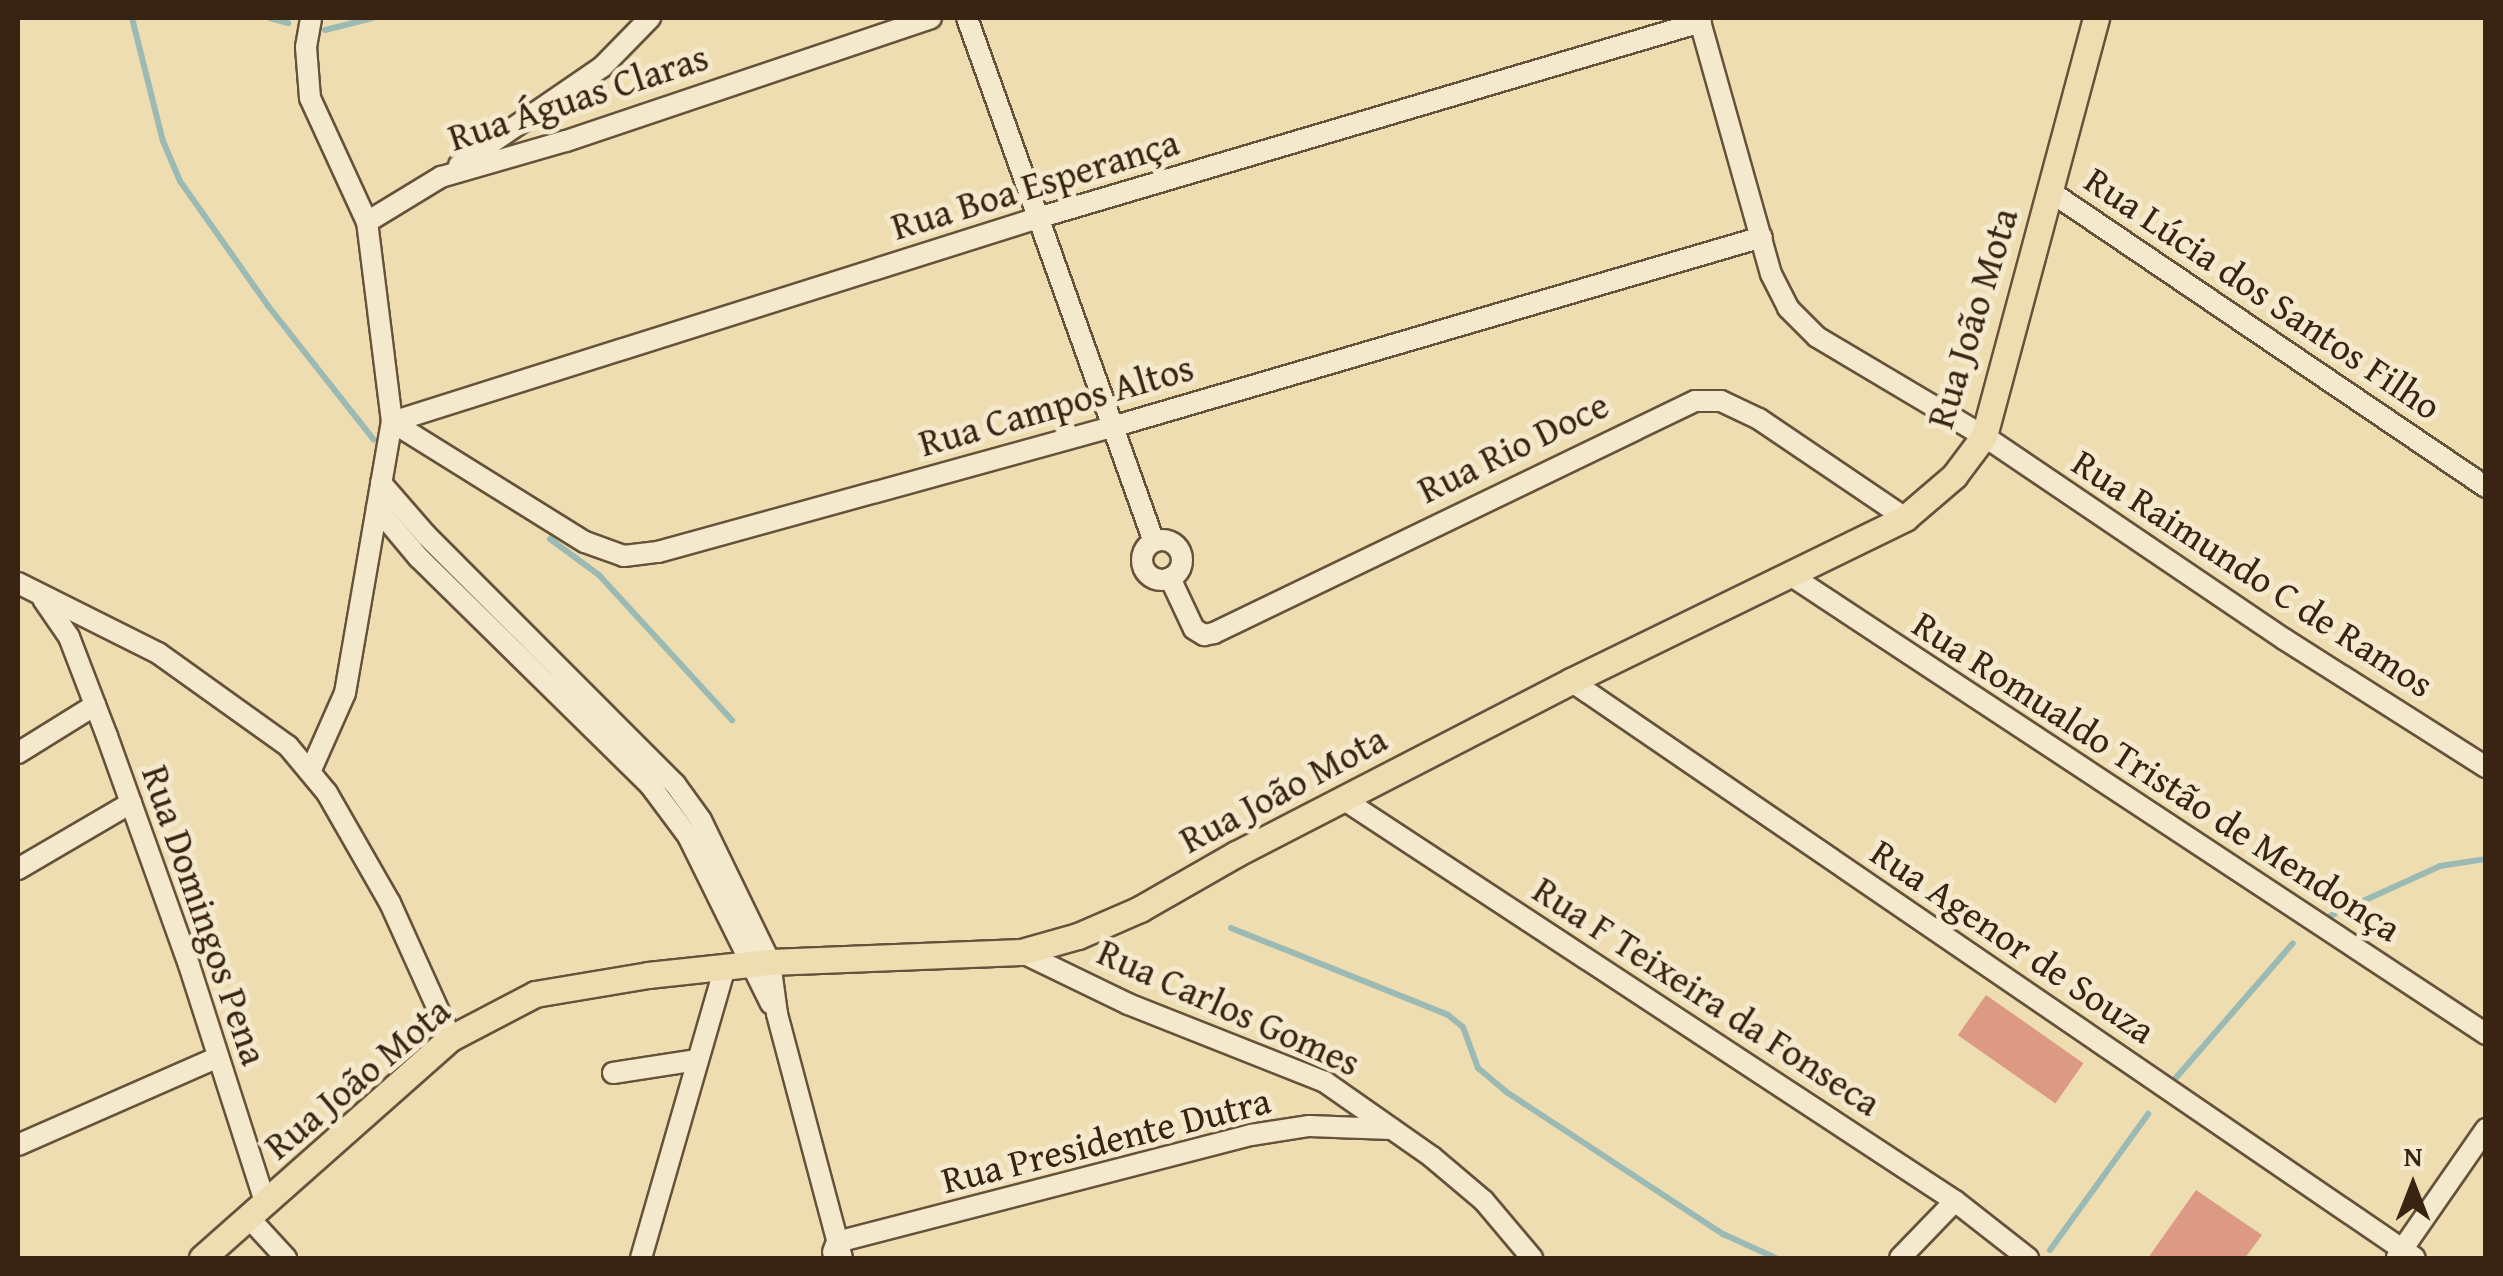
<!DOCTYPE html>
<meta charset="utf-8">
<style>
body{margin:0}
#map{position:relative;width:2503px;height:1276px;overflow:hidden;background:#eeddb1;font-family:"Gentium Book Plus",serif}
div>[style]{position:absolute}
[style*='--x']{left:calc(var(--x)*1px);top:calc(var(--y)*1px);width:calc(var(--w)*1px);rotate:calc(var(--a)*1deg)}
.stream>*{height:6px;margin:-3px;padding:0 3px;transform-origin:3px;border-radius:3px;background:#9cbab4}
.building>*{inset:0;background:#dc9a84;transform-origin:0 0}
.roads{filter:drop-shadow(2px 0 #66523a) drop-shadow(-2px 0 #66523a) drop-shadow(0 2px #66523a) drop-shadow(0 -2px #66523a)}
.minor>*{height:20px;margin:-10px;padding:0 10px;transform-origin:10px;border-radius:10px;background:#f4e9cc}
.minor>.ring{margin:-10px;padding:0;box-sizing:content-box;background:none;border:20px solid #f4e9cc;border-radius:50%}
.major>*{height:25px;margin:-12.5px;padding:0 12.5px;transform-origin:12.5px;border-radius:12.5px;background:#eeddb1}
span{translate:-50% -50%;white-space:nowrap;text-align:center;line-height:1.15;-webkit-text-stroke:10px #f4e9cc;paint-order:stroke}
.street-label{font-size:38px;color:#392312}
.frame{position:absolute;inset:0;border:20px solid #392312;pointer-events:none}
.north{position:absolute;left:2363px;top:1136px;width:100px;height:100px;-webkit-text-stroke:8px #f4e9cc;paint-order:stroke;rotate:0deg;font-size:28px;font-weight:700;line-height:40px;text-align:center;color:#392312}
.north::after{content:'';display:block;margin:auto;width:35px;height:45px;background:#392312;clip-path:polygon(50% 0,100% 100%,50% 72%,0 100%)}
</style>
<div id="map">
<div class="stream">
<div style="--x:132;--y:18;--w:127;--a:75.9"></div>
<div style="--x:163;--y:141;--w:43;--a:67"></div>
<div style="--x:180;--y:181;--w:154;--a:54.8"></div>
<div style="--x:269;--y:307;--w:169;--a:51.7"></div>
<div style="--x:270;--y:18;--w:19;--a:16"></div>
<div style="--x:325;--y:30;--w:49;--a:-14"></div>
<div style="--x:550;--y:539;--w:61;--a:36.3"></div>
<div style="--x:599;--y:575;--w:197;--a:47.5"></div>
<div style="--x:2330;--y:916;--w:121;--a:-24.4"></div>
<div style="--x:2440;--y:866;--w:47;--a:-8.7"></div>
<div style="--x:1231;--y:928;--w:234;--a:21.8"></div>
<div style="--x:1448;--y:1015;--w:19;--a:39"></div>
<div style="--x:1463;--y:1027;--w:44;--a:69.9"></div>
<div style="--x:1478;--y:1068;--w:35;--a:40"></div>
<div style="--x:1505;--y:1091;--w:261;--a:33.3"></div>
<div style="--x:1723;--y:1234;--w:58;--a:24.4"></div>
<div style="--x:2174;--y:1080;--w:181;--a:-49"></div>
<div style="--x:2050;--y:1250;--w:168;--a:-54.2"></div>
</div>
<div class="building">
<div style="left:1986px;top:995px;width:119px;height:49px;rotate:35deg"></div>
<div style="clip-path:polygon(2196px 1190px,2262px 1235px,2245px 1258px,2148px 1258px)"></div>
</div>
<div class="roads">
<div class="minor">
<div style="--x:967;--y:18;--w:556;--a:70.36"></div>
<div style="--x:1699;--y:18;--w:266;--a:74.3"></div>
<div style="--x:1771;--y:274;--w:38;--a:63"></div>
<div style="--x:1788;--y:308;--w:41;--a:45"></div>
<div style="--x:1817;--y:337;--w:194;--a:30.7"></div>
<div style="--x:1984;--y:436;--w:362;--a:34.1"></div>
<div style="--x:2284;--y:639;--w:239;--a:32.4"></div>
<div style="--x:459;--y:165;--w:173;--a:-34.4"></div>
<div style="--x:602;--y:67;--w:69;--a:-45.6"></div>
<div style="--x:2051;--y:192;--w:526;--a:34.14"></div>
<div style="--x:367;--y:222;--w:87;--a:-31.3"></div>
<div style="--x:441;--y:177;--w:130;--a:-16.1"></div>
<div style="--x:566;--y:141;--w:385;--a:-18.6"></div>
<div style="--x:392;--y:422;--w:227;--a:31.9"></div>
<div style="--x:585;--y:542;--w:41;--a:19.7"></div>
<div style="--x:624;--y:556;--w:34;--a:-7"></div>
<div style="--x:658;--y:552;--w:471;--a:-15.4"></div>
<div style="--x:1112;--y:427;--w:677;--a:-16.29"></div>
<div style="--x:392;--y:422;--w:681;--a:-17.53"></div>
<div style="--x:1041;--y:217;--w:688;--a:-16.46"></div>
<div style="--x:381;--y:483;--w:69;--a:49.1"></div>
<div style="--x:426;--y:535;--w:352;--a:45"></div>
<div style="--x:675;--y:784;--w:44;--a:54.2"></div>
<div style="--x:701;--y:820;--w:158;--a:64.1"></div>
<div style="--x:770;--y:962;--w:52;--a:82.3"></div>
<div style="--x:777;--y:1014;--w:253;--a:75.1"></div>
<div style="--x:377;--y:508;--w:65;--a:50"></div>
<div style="--x:419;--y:558;--w:324;--a:44.5"></div>
<div style="--x:650;--y:785;--w:64;--a:53.3"></div>
<div style="--x:688;--y:836;--w:187;--a:63.7"></div>
<div class="ring" style="left:1142px;top:540px;width:20px;height:20px"></div>
<div style="--x:1790;--y:575;--w:834;--a:33.4"></div>
<div style="--x:1170;--y:578;--w:56;--a:64.8"></div>
<div style="--x:1194;--y:629;--w:12;--a:31"></div>
<div style="--x:1204;--y:635;--w:10;--a:-11"></div>
<div style="--x:1214;--y:633;--w:534;--a:-25.75"></div>
<div style="--x:1695;--y:401;--w:26;--a:0"></div>
<div style="--x:1721;--y:401;--w:42;--a:25.3"></div>
<div style="--x:1759;--y:419;--w:176;--a:34.1"></div>
<div style="--x:18;--y:583;--w:157;--a:26.6"></div>
<div style="--x:158;--y:653;--w:160;--a:35.6"></div>
<div style="--x:288;--y:746;--w:61;--a:50.3"></div>
<div style="--x:327;--y:793;--w:127;--a:60.2"></div>
<div style="--x:390;--y:903;--w:148;--a:65.7"></div>
<div style="--x:43;--y:599;--w:46;--a:55.6"></div>
<div style="--x:69;--y:637;--w:106;--a:69"></div>
<div style="--x:107;--y:736;--w:243;--a:70.3"></div>
<div style="--x:189;--y:965;--w:252;--a:72.2"></div>
<div style="--x:1571;--y:681;--w:1022;--a:34.36"></div>
<div style="--x:18;--y:753;--w:91;--a:-31.9"></div>
<div style="--x:310;--y:772;--w:86;--a:-66.1"></div>
<div style="--x:345;--y:693;--w:275;--a:-80.2"></div>
<div style="--x:392;--y:422;--w:202;--a:-97.1"></div>
<div style="--x:367;--y:222;--w:136;--a:-114.7"></div>
<div style="--x:310;--y:98;--w:51;--a:-94.5"></div>
<div style="--x:306;--y:47;--w:29;--a:-80"></div>
<div style="--x:1343;--y:799;--w:732;--a:33.3"></div>
<div style="--x:1955;--y:1201;--w:93;--a:38"></div>
<div style="--x:18;--y:869;--w:131;--a:-30.3"></div>
<div style="--x:1021;--y:952;--w:119;--a:25.9"></div>
<div style="--x:1128;--y:1004;--w:212;--a:21.6"></div>
<div style="--x:1325;--y:1082;--w:131;--a:35"></div>
<div style="--x:1432;--y:1157;--w:68;--a:40.2"></div>
<div style="--x:1484;--y:1201;--w:75;--a:49.9"></div>
<div style="--x:613;--y:1073;--w:85;--a:-8.8"></div>
<div style="--x:18;--y:1145;--w:216;--a:-23.7"></div>
<div style="--x:251;--y:1220;--w:52;--a:47.4"></div>
<div style="--x:833;--y:1252;--w:11;--a:-68"></div>
<div style="--x:837;--y:1242;--w:428;--a:-14.5"></div>
<div style="--x:1251;--y:1135;--w:59;--a:-8.8"></div>
<div style="--x:1309;--y:1126;--w:83;--a:2.1"></div>
<div style="--x:2397;--y:1257;--w:156;--a:-55.2"></div>
<div style="--x:641;--y:1258;--w:303;--a:-73.9"></div>
<div style="--x:1900;--y:1258;--w:79;--a:-46"></div>
</div>
<div class="major">
<div style="--x:202;--y:1258;--w:332;--a:-41.5"></div>
<div style="--x:451;--y:1038;--w:95;--a:-27.6"></div>
<div style="--x:535;--y:994;--w:115;--a:-9.5"></div>
<div style="--x:648;--y:975;--w:123;--a:-6.1"></div>
<div style="--x:770;--y:962;--w:251;--a:-2.3"></div>
<div style="--x:1021;--y:952;--w:59;--a:-15.7"></div>
<div style="--x:1078;--y:936;--w:68;--a:-23.5"></div>
<div style="--x:1140;--y:909;--w:111;--a:-29.8"></div>
<div style="--x:1236;--y:854;--w:377;--a:-27.3"></div>
<div style="--x:1571;--y:681;--w:372;--a:-26"></div>
<div style="--x:1905;--y:518;--w:65;--a:-40.6"></div>
<div style="--x:1954;--y:476;--w:50;--a:-53.1"></div>
<div style="--x:1984;--y:436;--w:433;--a:-75"></div>
</div>
</div>
<div class="street-label">
<span style="left:578px;top:97px;rotate:-18deg">Rua Águas Claras</span>
<span style="left:1035px;top:184px;rotate:-17deg">Rua Boa Esperança</span>
<span style="left:2263px;top:293px;rotate:34deg">Rua Lúcia dos Santos Filho</span>
<span style="left:1972px;top:318px;rotate:-73deg">Rua João Mota</span>
<span style="left:1056px;top:405px;rotate:-16deg">Rua Campos Altos</span>
<span style="left:1513px;top:447px;rotate:-26deg">Rua Rio Doce</span>
<span style="left:2253px;top:573px;rotate:33deg">Rua Raimundo C de Ramos</span>
<span style="left:2157px;top:776px;rotate:33deg">Rua Romualdo Tristão de Mendonça</span>
<span style="left:1283px;top:789px;rotate:-28deg">Rua João Mota</span>
<span style="left:205px;top:915px;rotate:71deg">Rua Domingos Pena</span>
<span style="left:2013px;top:941px;rotate:34deg">Rua Agenor de Souza</span>
<span style="left:1707px;top:996px;rotate:33deg">Rua F Teixeira da Fonseca</span>
<span style="left:1229px;top:1007px;rotate:24deg">Rua Carlos Gomes</span>
<span style="left:357px;top:1078px;rotate:-40deg">Rua João Mota</span>
<span style="left:1106px;top:1140px;rotate:-14deg">Rua Presidente Dutra</span>
</div>
<div class="frame"></div>
<div class="north">N</div>
</div>
